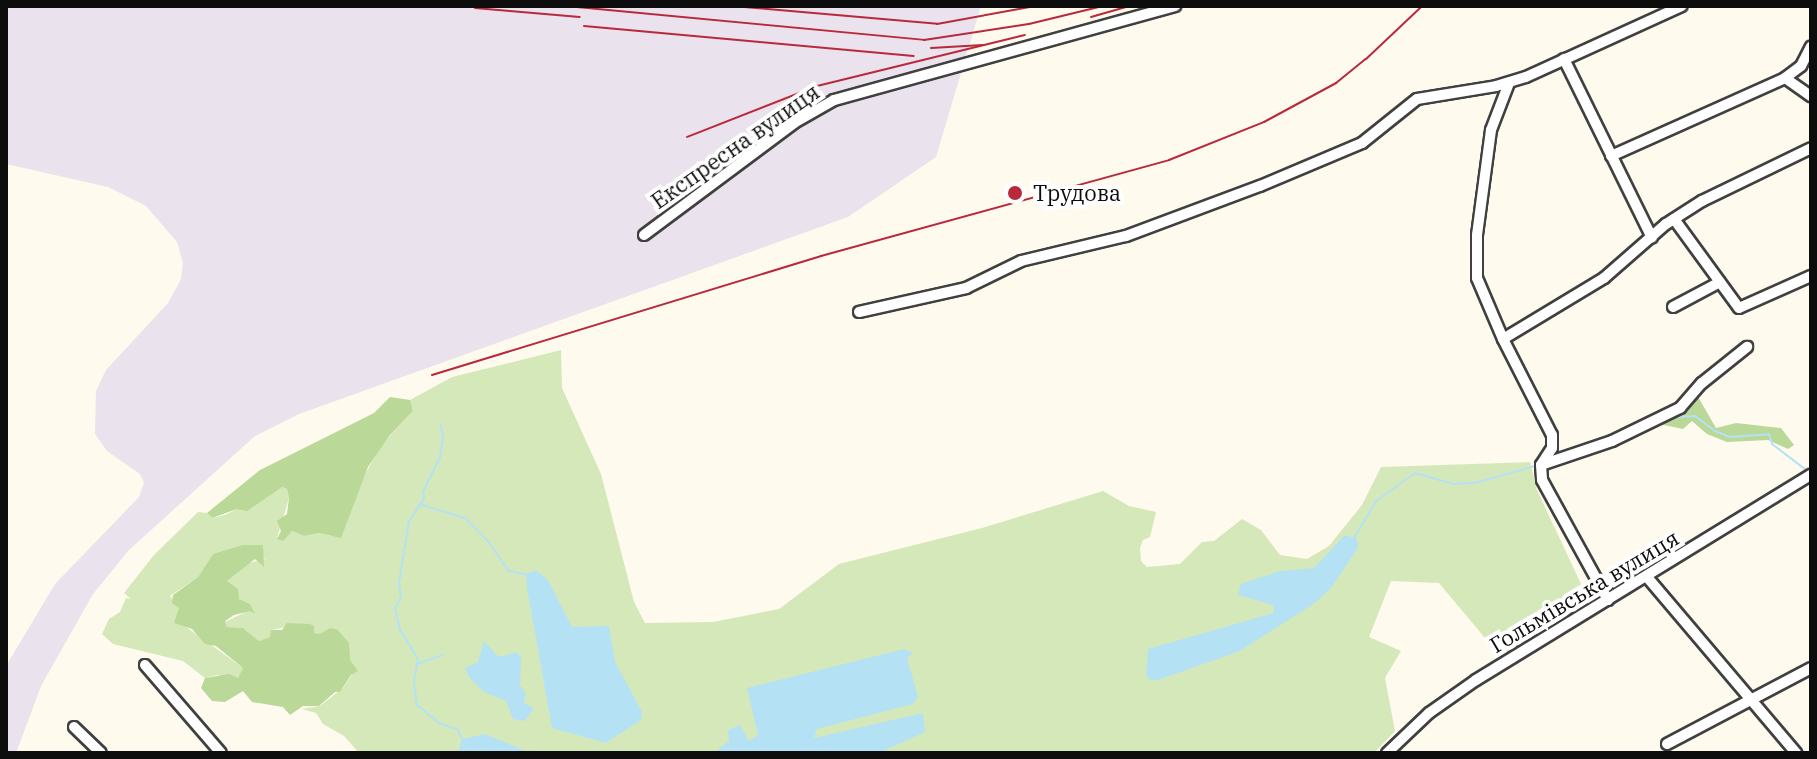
<!DOCTYPE html>
<meta charset="utf-8">
<style>
body{margin:0}
#map{position:relative;width:1817px;height:759px;overflow:hidden;background:#fefaee;font-family:"IBM Plex Serif",serif}
div>[style]{position:absolute}
[style*='--x']{left:calc(var(--x)*1px);top:calc(var(--y)*1px);width:calc(var(--w)*1px);rotate:calc(var(--a)*1deg)}
.industrial>*{inset:0;background:#eae2ec}
.green>*{inset:0;background:#d5e8b9}
.forest>*{inset:0;background:#bad898}
.water>*{inset:0;background:#b4e2f4}
.stream>*{height:2px;margin:-1px;padding:0 1px;transform-origin:1px;border-radius:1px;background:#b4e2f4}
.roads{filter:drop-shadow(2px 0 #404040) drop-shadow(-2px 0 #404040) drop-shadow(0 2px #404040) drop-shadow(0 -2px #404040)}
.minor>*{height:10px;margin:-5px;padding:0 5px;transform-origin:5px;border-radius:5px;background:#fff}
.rail>*{height:2px;margin:-1px;padding:0 1px;transform-origin:1px;border-radius:1px;background:#b9293c}
.dots>*{width:22px;height:22px;translate:-50% -50%;box-sizing:border-box;border:4px solid #fff;border-radius:50%}
span{translate:-50% -50%;white-space:nowrap;text-align:center;line-height:1.15;-webkit-text-stroke:8px #fff;paint-order:stroke}
.street-label{font-size:22px;color:#0d0d0d}
.poi-label{font-size:22px;color:#0d0d0d}
.left{translate:0 -50%;text-align:left}
.frame{position:absolute;inset:0;border:8px solid #0d0d0d;pointer-events:none}
</style>
<div id="map">
<div class="industrial">
<div style="clip-path:polygon(6px 6px,981px 6px,936px 157px,848px 217px,299px 414px,255px 436px,129px 550px,93px 594px,41px 686px,16px 753px,6px 753px,6px 666px,55px 584px,139px 497px,144px 483px,140px 474px,107px 451px,95px 434px,96px 391px,106px 370px,168px 303px,181px 279px,183px 263px,177px 242px,146px 206px,108px 187px,6px 164px)"></div>
</div>
<div class="green">
<div style="clip-path:polygon(561px 350px,562px 388px,601px 474px,634px 602px,645px 623px,713px 622px,779px 609px,839px 564px,982px 528px,1103px 491px,1129px 506px,1156px 512px,1150px 537px,1143px 540px,1140px 548px,1141px 561px,1147px 567px,1180px 564px,1202px 542px,1214px 541px,1242px 519px,1261px 530px,1280px 555px,1307px 559px,1329px 546px,1362px 505px,1381px 467px,1530px 462px,1537px 490px,1589px 601px,1500px 656px,1439px 583px,1391px 581px,1369px 637px,1401px 651px,1385px 678px,1395px 731px,1374px 753px,359px 753px,344px 736px,323px 724px,316px 713px,302px 709px,320px 706px,343px 688px,353px 673px,345px 642px,337px 629px,330px 628px,320px 635px,314px 633px,310px 624px,300px 624px,272px 630px,270px 637px,259px 641px,243px 628px,227px 627px,225px 622px,250px 610px,255px 613px,239px 599px,227px 581px,249px 563px,266px 559px,213px 554px,198px 577px,170px 596px,179px 608px,182px 624px,243px 668px,238px 679px,217px 675px,205px 678px,183px 661px,113px 644px,102px 634px,109px 619px,120px 612px,126px 598px,131px 599px,124px 593px,154px 555px,198px 512px,207px 513px,212px 518px,225px 515px,282px 487px,287px 489px,289px 498px,277px 538px,292px 531px,304px 536px,319px 533px,331px 536px,382px 444px,413px 411px,410px 400px,452px 377px)"></div>
</div>
<div class="forest">
<div style="clip-path:polygon(1697px 395px,1716px 428px,1736px 423px,1781px 428px,1794px 445px,1788px 449px,1768px 440px,1727px 442px,1707px 434px,1692px 421px,1683px 429px,1659px 424px)"></div>
<div style="clip-path:polygon(390px 397px,410px 400px,413px 411px,389px 436px,368px 467px,341px 538px,319px 533px,304px 536px,292px 531px,283px 541px,277px 539px,281px 531px,277px 521px,287px 514px,289px 498px,287px 489px,282px 487px,247px 511px,237px 509px,212px 518px,207px 513px,260px 470px,374px 413px)"></div>
<div style="clip-path:polygon(243px 545px,263px 545px,264px 567px,255px 559px,227px 581px,238px 589px,239px 599px,250px 604px,255px 614px,250px 611px,234px 615px,225px 621px,227px 627px,243px 628px,259px 641px,270px 637px,271px 630px,282px 630px,287px 623px,310px 624px,314px 626px,314px 633px,320px 634px,330px 628px,337px 629px,349px 643px,350px 660px,358px 671px,351px 675px,340px 692px,335px 692px,319px 706px,303px 706px,290px 715px,283px 707px,252px 702px,243px 691px,225px 702px,212px 701px,201px 688px,205px 678px,229px 674px,238px 678px,243px 668px,216px 646px,205px 644px,192px 629px,174px 623px,179px 608px,172px 603px,173px 595px,198px 577px,213px 554px)"></div>
</div>
<div class="water">
<div style="clip-path:polygon(1345px 535px,1357px 539px,1358px 548px,1332px 587px,1315px 603px,1240px 651px,1158px 680px,1150px 680px,1146px 675px,1148px 649px,1274px 613px,1273px 605px,1238px 595px,1241px 584px,1280px 571px,1314px 568px)"></div>
<div style="clip-path:polygon(537px 571px,548px 580px,572px 627px,609px 626px,615px 662px,642px 712px,641px 720px,606px 743px,552px 728px,527px 588px,526px 573px)"></div>
<div style="clip-path:polygon(484px 641px,499px 657px,517px 652px,521px 657px,520px 685px,526px 694px,524px 703px,534px 708px,525px 721px,513px 719px,506px 701px,484px 692px,469px 677px,465px 668px,478px 662px)"></div>
<div style="clip-path:polygon(904px 649px,913px 653px,907px 658px,918px 697px,913px 704px,817px 729px,814px 738px,923px 713px,925px 732px,879px 753px,714px 753px,729px 741px,728px 730px,740px 725px,749px 741px,758px 735px,747px 688px)"></div>
<div style="clip-path:polygon(485px 734px,528px 752px,535px 750px,538px 753px,458px 753px,462px 739px)"></div>
</div>
<div class="stream">
<div style="--x:1671;--y:417;--w:24;--a:-2"></div>
<div style="--x:1695;--y:416;--w:25;--a:37"></div>
<div style="--x:1715;--y:431;--w:16;--a:22"></div>
<div style="--x:1730;--y:437;--w:39;--a:-4"></div>
<div style="--x:1769;--y:434;--w:10;--a:73"></div>
<div style="--x:1772;--y:444;--w:48;--a:37.3"></div>
<div style="--x:440;--y:423;--w:13;--a:77"></div>
<div style="--x:443;--y:436;--w:21;--a:98"></div>
<div style="--x:440;--y:457;--w:39;--a:116"></div>
<div style="--x:423;--y:492;--w:7;--a:82"></div>
<div style="--x:424;--y:499;--w:27;--a:124"></div>
<div style="--x:409;--y:521;--w:63;--a:99.2"></div>
<div style="--x:399;--y:583;--w:14;--a:82"></div>
<div style="--x:401;--y:597;--w:13;--a:119"></div>
<div style="--x:395;--y:608;--w:23;--a:77"></div>
<div style="--x:400;--y:630;--w:34;--a:58"></div>
<div style="--x:418;--y:659;--w:23;--a:100"></div>
<div style="--x:414;--y:682;--w:23;--a:83"></div>
<div style="--x:417;--y:705;--w:28;--a:39"></div>
<div style="--x:439;--y:723;--w:20;--a:20"></div>
<div style="--x:458;--y:730;--w:10;--a:66"></div>
<div style="--x:1599;--y:440;--w:42;--a:-24.1"></div>
<div style="--x:419;--y:504;--w:48;--a:16.9"></div>
<div style="--x:465;--y:518;--w:31;--a:45"></div>
<div style="--x:487;--y:540;--w:38;--a:55"></div>
<div style="--x:509;--y:571;--w:16;--a:11"></div>
<div style="--x:1353;--y:540;--w:45;--a:-59.5"></div>
<div style="--x:1376;--y:501;--w:48;--a:-35.7"></div>
<div style="--x:1415;--y:473;--w:40;--a:16"></div>
<div style="--x:1453;--y:484;--w:22;--a:-3"></div>
<div style="--x:1475;--y:483;--w:66;--a:-15.9"></div>
<div style="--x:417;--y:664;--w:28;--a:-19"></div>
</div>
<div class="roads">
<div class="minor">
<div style="--x:1564;--y:59;--w:199;--a:63.8"></div>
<div style="--x:1785;--y:78;--w:32;--a:35"></div>
<div style="--x:1509;--y:83;--w:50;--a:111"></div>
<div style="--x:1491;--y:130;--w:106;--a:97.6"></div>
<div style="--x:1477;--y:235;--w:43;--a:90"></div>
<div style="--x:1477;--y:278;--w:66;--a:66.9"></div>
<div style="--x:1503;--y:339;--w:108;--a:63"></div>
<div style="--x:1552;--y:435;--w:13;--a:90"></div>
<div style="--x:1552;--y:448;--w:20;--a:123"></div>
<div style="--x:1541;--y:465;--w:15;--a:86"></div>
<div style="--x:1542;--y:480;--w:137;--a:61.2"></div>
<div style="--x:1611;--y:156;--w:191;--a:-24.1"></div>
<div style="--x:1785;--y:78;--w:20;--a:-37"></div>
<div style="--x:1801;--y:66;--w:22;--a:-63"></div>
<div style="--x:1674;--y:219;--w:110;--a:53.9"></div>
<div style="--x:1739;--y:308;--w:79;--a:-24"></div>
<div style="--x:644;--y:235;--w:187;--a:-36.7"></div>
<div style="--x:794;--y:123;--w:46;--a:-29.9"></div>
<div style="--x:834;--y:100;--w:354;--a:-15.4"></div>
<div style="--x:1673;--y:307;--w:53;--a:-28"></div>
<div style="--x:859;--y:312;--w:110;--a:-12.6"></div>
<div style="--x:966;--y:288;--w:61;--a:-26.1"></div>
<div style="--x:1021;--y:261;--w:108;--a:-13.4"></div>
<div style="--x:1126;--y:236;--w:143;--a:-20.5"></div>
<div style="--x:1260;--y:186;--w:111;--a:-22.9"></div>
<div style="--x:1362;--y:143;--w:70;--a:-38.7"></div>
<div style="--x:1417;--y:99;--w:80;--a:-9.3"></div>
<div style="--x:1496;--y:86;--w:31;--a:-17"></div>
<div style="--x:1526;--y:77;--w:171;--a:-24.5"></div>
<div style="--x:1503;--y:339;--w:118;--a:-31.1"></div>
<div style="--x:1604;--y:278;--w:82;--a:-41.1"></div>
<div style="--x:1666;--y:224;--w:43;--a:-32.6"></div>
<div style="--x:1702;--y:201;--w:121;--a:-25.9"></div>
<div style="--x:1541;--y:465;--w:75;--a:-18.7"></div>
<div style="--x:1612;--y:441;--w:76;--a:-25.9"></div>
<div style="--x:1680;--y:408;--w:33;--a:-49"></div>
<div style="--x:1702;--y:383;--w:58;--a:-38.7"></div>
<div style="--x:1647;--y:577;--w:231;--a:49.7"></div>
<div style="--x:145;--y:665;--w:116;--a:49.2"></div>
<div style="--x:74;--y:727;--w:37;--a:44"></div>
<div style="--x:1667;--y:744;--w:163;--a:-27.8"></div>
<div style="--x:1387;--y:753;--w:58;--a:-43.6"></div>
<div style="--x:1429;--y:713;--w:57;--a:-35.1"></div>
<div style="--x:1476;--y:680;--w:393;--a:-31.5"></div>
</div>
</div>
<div class="rail">
<div style="--x:566;--y:6;--w:360;--a:5.4"></div>
<div style="--x:924;--y:40;--w:106;--a:-8.7"></div>
<div style="--x:1029;--y:24;--w:76;--a:-13.7"></div>
<div style="--x:733;--y:6;--w:205;--a:5"></div>
<div style="--x:937;--y:24;--w:100;--a:-10.4"></div>
<div style="--x:475;--y:8;--w:105;--a:4.9"></div>
<div style="--x:1091;--y:17;--w:40;--a:-16"></div>
<div style="--x:584;--y:26;--w:331;--a:5.2"></div>
<div style="--x:931;--y:48;--w:52;--a:-3.3"></div>
<div style="--x:687;--y:137;--w:140;--a:-21.4"></div>
<div style="--x:817;--y:86;--w:214;--a:-13.8"></div>
<div style="--x:432;--y:375;--w:407;--a:-17"></div>
<div style="--x:821;--y:256;--w:361;--a:-15.4"></div>
<div style="--x:1169;--y:160;--w:102;--a:-21.8"></div>
<div style="--x:1264;--y:122;--w:82;--a:-28.4"></div>
<div style="--x:1336;--y:83;--w:38;--a:-39"></div>
<div style="--x:1366;--y:59;--w:77;--a:-43.4"></div>
</div>
<div class="dots">
<div style="left:1015px;top:193px;background:#b9293c"></div>
</div>
<div class="street-label">
<span style="left:735px;top:146px;rotate:-35deg">Експресна вулиця</span>
<span style="left:1584px;top:591px;rotate:-31deg">Гольмівська вулиця</span>
</div>
<div class="poi-label">
<span class="left" style="left:1033px;top:193px">Трудова</span>
</div>
<div class="frame"></div>
</div>
